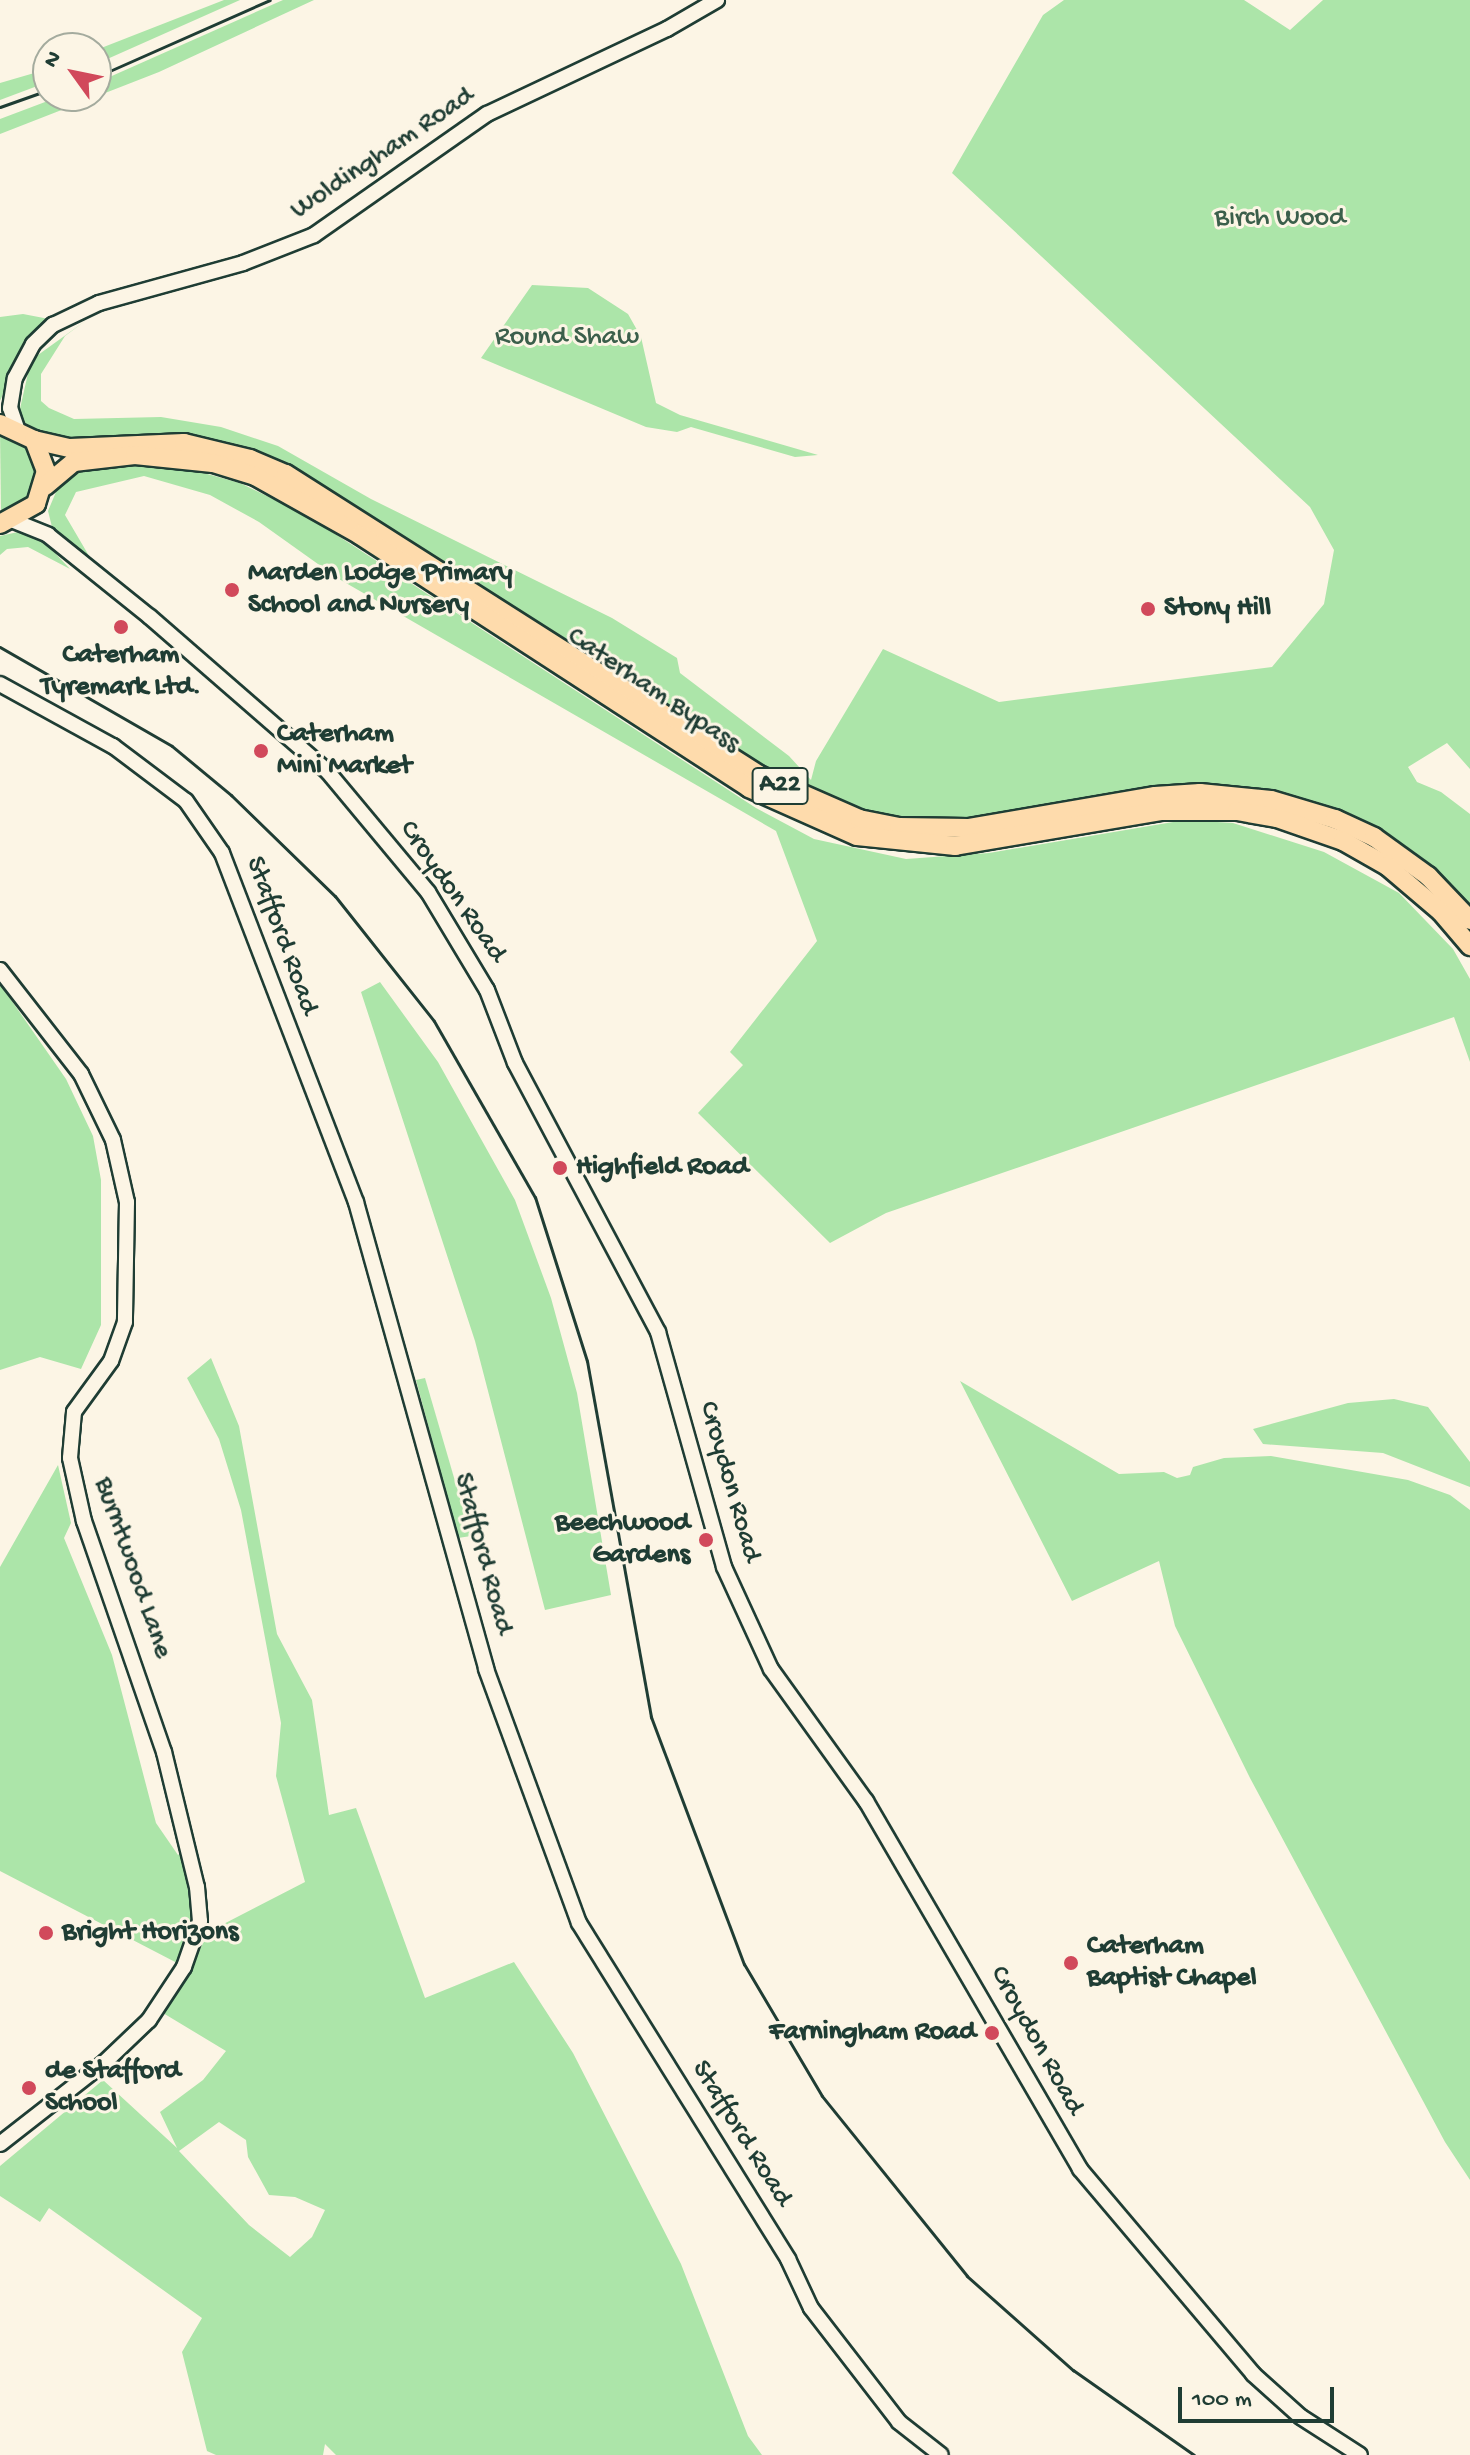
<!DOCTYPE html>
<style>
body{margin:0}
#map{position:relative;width:1470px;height:2455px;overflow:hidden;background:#fcf5e5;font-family:"Gochi Hand",sans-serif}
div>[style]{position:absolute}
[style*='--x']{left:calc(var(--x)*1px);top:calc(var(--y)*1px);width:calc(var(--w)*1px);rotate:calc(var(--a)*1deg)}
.green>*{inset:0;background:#ace5a9}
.roads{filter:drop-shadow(2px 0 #1f3d34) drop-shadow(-2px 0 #1f3d34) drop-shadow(0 2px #1f3d34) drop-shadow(0 -2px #1f3d34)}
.tertiary>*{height:14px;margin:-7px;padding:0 7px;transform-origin:7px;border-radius:7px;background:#fcf5e5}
.secondary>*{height:14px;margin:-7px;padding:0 7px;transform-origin:7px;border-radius:7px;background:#fcf5e5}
.trunk>*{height:18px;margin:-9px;padding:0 9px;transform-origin:9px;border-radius:9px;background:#fedbac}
.rail>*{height:3px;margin:-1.5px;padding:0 1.5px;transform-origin:1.5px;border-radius:1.5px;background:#1f3d34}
.dots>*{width:22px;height:22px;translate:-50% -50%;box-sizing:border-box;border:4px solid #fcf5e5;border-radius:50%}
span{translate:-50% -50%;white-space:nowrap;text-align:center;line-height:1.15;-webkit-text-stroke:6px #fcf5e5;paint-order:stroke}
.shield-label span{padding:2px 6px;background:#fcf5e5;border:2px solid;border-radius:6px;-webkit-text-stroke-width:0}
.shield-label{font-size:26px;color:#1f3d34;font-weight:700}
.street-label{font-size:28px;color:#1f3d34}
.park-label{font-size:28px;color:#3b5f4b}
.poi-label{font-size:28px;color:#1f3d34;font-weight:700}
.left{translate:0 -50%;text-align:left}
.right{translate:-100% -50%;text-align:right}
.north{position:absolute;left:32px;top:32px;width:80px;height:80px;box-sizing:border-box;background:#fcf5e5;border:2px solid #a4ab9e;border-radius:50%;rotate:303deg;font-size:22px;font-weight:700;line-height:32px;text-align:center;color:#1f3d34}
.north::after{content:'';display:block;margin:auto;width:28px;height:36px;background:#d1495b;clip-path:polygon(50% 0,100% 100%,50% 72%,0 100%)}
.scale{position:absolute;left:1178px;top:2387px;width:156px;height:36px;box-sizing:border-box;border:4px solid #1f3d34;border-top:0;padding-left:10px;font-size:24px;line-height:28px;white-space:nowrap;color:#1f3d34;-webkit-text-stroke:6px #fcf5e5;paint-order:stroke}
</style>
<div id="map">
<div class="green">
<div style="clip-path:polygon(224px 0,240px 0,96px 64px,96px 50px)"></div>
<div style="clip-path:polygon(283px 0,314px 0,159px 72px,0 134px,0 119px,61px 96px,96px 96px,96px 83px)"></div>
<div style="clip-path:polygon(1064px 0,1244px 0,1290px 30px,1323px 0,1470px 0,1470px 769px,1447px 743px,1408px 767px,1417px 782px,1441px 792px,1470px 814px,1470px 909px,1452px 885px,1402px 846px,1344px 814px,1291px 796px,1217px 784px,1140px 789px,945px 823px,900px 822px,840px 805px,752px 762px,568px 640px,276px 459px,228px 442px,175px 434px,52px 438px,26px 424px,19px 413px,31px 360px,88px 319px,65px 336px,41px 374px,41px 401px,49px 408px,74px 419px,161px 417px,221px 427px,278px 446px,371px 499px,612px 618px,677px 658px,680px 673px,789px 756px,811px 780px,816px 761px,883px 649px,999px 702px,1272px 667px,1324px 604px,1334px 550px,1310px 507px,952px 173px,1043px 15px)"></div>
<div style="clip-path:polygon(48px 69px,48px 82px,0 100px,0 83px)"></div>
<div style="clip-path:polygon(532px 285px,588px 288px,628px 314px,641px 337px,656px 403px,680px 415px,818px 455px,795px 457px,691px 427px,677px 432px,646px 427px,481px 358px)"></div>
<div style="clip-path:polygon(23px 314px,49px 319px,29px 335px,0 401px,0 317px)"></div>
<div style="clip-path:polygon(0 430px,24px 437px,39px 469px,31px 496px,1px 512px)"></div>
<div style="clip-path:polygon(139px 464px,182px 467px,240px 483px,306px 515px,756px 808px,814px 839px,906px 859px,989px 853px,1185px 820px,1233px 823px,1324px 852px,1399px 893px,1453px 949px,1470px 979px,1470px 1062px,1454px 1017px,886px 1213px,830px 1243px,698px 1113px,743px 1065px,730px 1052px,817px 941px,776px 831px,339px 579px,259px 522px,210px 495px,144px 476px,76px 492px,65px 515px,92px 561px,53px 531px,48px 511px,64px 473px)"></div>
<div style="clip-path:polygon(27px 530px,41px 538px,70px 569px,28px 547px,7px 549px,0 555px,0 536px)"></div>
<div style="clip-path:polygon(380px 982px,438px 1062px,515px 1200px,551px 1298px,577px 1393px,611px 1595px,545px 1610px,475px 1341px,361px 992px)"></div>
<div style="clip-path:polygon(0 984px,66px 1079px,93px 1136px,101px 1180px,101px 1325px,81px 1369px,40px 1357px,0 1370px)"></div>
<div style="clip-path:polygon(evenodd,211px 1358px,239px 1426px,277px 1634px,312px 1700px,329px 1815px,356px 1808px,425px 1998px,514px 1962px,573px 2053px,681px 2264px,748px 2436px,762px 2455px,336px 2455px,325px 2444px,323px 2455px,216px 2455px,207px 2451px,182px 2352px,202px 2318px,49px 2208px,40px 2222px,0 2196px,0 2166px,103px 2080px,177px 2148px,160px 2112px,203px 2080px,226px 2051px,163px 2013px,210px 1931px,305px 1882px,276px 1776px,281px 1723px,241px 1510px,219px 1439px,187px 1378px,211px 1358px,219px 2122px,246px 2140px,248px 2157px,269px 2195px,295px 2197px,325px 2210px,312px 2237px,290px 2257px,249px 2225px,179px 2151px,219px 2122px)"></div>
<div style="clip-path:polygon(425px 1378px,471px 1536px,458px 1538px,416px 1380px)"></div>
<div style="clip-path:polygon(960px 1381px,1119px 1474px,1164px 1472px,1177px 1478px,1190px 1475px,1193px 1467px,1224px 1458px,1271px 1456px,1408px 1480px,1450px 1495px,1470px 1510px,1470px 2180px,1445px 2142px,1250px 1778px,1175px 1626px,1159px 1561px,1072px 1601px)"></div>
<div style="clip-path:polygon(1394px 1399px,1428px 1407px,1470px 1462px,1470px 1487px,1383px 1453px,1263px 1444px,1253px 1429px,1348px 1403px)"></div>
<div style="clip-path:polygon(58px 1465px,71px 1523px,64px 1538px,112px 1655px,156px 1823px,178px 1855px,182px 1852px,192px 1916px,188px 1946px,179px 1964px,0 1871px,0 1567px)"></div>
</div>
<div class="roads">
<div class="tertiary">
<div style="--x:17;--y:428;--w:21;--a:-109"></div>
<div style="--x:10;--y:408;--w:30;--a:-81"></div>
<div style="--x:15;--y:378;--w:38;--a:-62"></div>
<div style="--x:33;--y:344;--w:28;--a:-44"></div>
<div style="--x:53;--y:325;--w:51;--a:-25.6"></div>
<div style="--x:99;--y:303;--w:149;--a:-15.5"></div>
<div style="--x:243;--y:263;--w:76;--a:-21.5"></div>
<div style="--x:314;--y:235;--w:211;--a:-35"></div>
<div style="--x:487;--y:114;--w:199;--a:-25.3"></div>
<div style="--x:667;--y:29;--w:58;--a:-30.1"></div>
<div style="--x:0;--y:684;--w:129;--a:28.8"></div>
<div style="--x:113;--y:746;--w:91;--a:37"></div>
<div style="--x:186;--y:801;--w:63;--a:55.3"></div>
<div style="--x:222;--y:853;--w:374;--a:69"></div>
<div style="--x:356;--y:1202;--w:485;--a:74.4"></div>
<div style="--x:486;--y:1669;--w:270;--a:69.9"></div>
<div style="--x:579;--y:1923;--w:396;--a:58.1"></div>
<div style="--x:788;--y:2259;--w:54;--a:64.9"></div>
<div style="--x:811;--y:2308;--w:144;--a:52.3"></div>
<div style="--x:899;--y:2422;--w:53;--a:38.2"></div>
<div style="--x:0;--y:970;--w:132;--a:52.1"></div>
<div style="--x:81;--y:1074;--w:73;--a:64.1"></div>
<div style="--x:113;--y:1140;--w:64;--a:77.3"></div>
<div style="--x:127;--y:1202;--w:120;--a:91"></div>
<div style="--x:125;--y:1322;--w:41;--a:109.7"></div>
<div style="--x:111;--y:1361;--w:63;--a:126"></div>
<div style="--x:74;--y:1412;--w:46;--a:95"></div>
<div style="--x:70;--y:1458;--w:65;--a:77.5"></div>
<div style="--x:84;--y:1521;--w:244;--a:70.9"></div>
<div style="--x:164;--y:1752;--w:139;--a:76.3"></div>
<div style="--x:197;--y:1887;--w:34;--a:85"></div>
<div style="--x:200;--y:1921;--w:49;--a:109.2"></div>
<div style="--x:184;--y:1967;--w:64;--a:123.4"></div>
<div style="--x:149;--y:2020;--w:61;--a:136.3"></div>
<div style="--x:105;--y:2062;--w:133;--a:142"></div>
</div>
<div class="secondary">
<div style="--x:14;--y:521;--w:37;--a:22"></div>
<div style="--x:48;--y:535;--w:131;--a:38.8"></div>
<div style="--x:150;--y:617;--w:236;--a:41"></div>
<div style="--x:328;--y:772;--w:156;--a:50.2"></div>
<div style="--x:428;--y:892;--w:114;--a:59"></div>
<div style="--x:487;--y:990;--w:78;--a:69"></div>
<div style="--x:515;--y:1063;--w:305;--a:62"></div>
<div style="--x:658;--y:1332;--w:244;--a:74.3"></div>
<div style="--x:724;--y:1567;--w:112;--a:65.3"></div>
<div style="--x:771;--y:1669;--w:163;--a:54.3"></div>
<div style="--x:866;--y:1801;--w:426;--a:59.8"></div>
<div style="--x:1080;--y:2169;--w:268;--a:49.8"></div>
<div style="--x:1253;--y:2374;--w:64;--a:41.9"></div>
<div style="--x:1301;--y:2417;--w:70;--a:32.8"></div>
</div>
<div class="trunk">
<div style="--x:0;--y:424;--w:38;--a:25"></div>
<div style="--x:34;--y:440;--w:33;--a:69"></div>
<div style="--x:46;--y:471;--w:34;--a:107"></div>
<div style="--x:36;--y:504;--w:41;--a:150.9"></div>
<div style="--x:34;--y:440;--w:37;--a:13"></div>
<div style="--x:70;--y:448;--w:114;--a:-2.5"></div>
<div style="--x:184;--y:443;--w:68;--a:13.6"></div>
<div style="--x:250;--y:459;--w:39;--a:23"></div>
<div style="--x:286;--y:474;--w:561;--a:32.47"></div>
<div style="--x:759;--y:775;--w:109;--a:23.7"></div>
<div style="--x:859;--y:819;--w:41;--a:11.3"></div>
<div style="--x:899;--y:827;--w:69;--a:0.8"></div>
<div style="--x:968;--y:828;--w:190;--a:-9.7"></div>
<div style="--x:1155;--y:796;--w:45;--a:-3.8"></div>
<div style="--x:1200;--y:793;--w:71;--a:5.6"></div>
<div style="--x:1271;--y:800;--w:67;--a:16.5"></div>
<div style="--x:1335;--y:819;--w:43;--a:24.8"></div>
<div style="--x:1374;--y:837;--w:67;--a:35.8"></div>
<div style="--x:1428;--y:876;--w:61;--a:46.3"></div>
<div style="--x:45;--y:486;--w:38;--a:-40"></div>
<div style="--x:74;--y:462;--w:61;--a:-6.5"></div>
<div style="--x:135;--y:455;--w:78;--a:5.9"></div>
<div style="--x:213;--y:463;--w:44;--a:17.2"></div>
<div style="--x:255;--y:476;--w:120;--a:29.3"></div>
<div style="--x:360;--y:535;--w:464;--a:33"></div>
<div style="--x:749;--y:788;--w:118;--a:24"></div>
<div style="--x:857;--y:836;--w:99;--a:5.8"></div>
<div style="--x:955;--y:846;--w:210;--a:-9.6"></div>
<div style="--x:1162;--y:811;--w:75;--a:0"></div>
<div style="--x:1237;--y:811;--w:41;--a:9.9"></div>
<div style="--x:1277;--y:818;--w:70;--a:19.2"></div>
<div style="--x:1343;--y:841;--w:51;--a:29.6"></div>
<div style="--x:1387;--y:866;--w:71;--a:40.4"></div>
<div style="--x:1441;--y:912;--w:45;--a:49.5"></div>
</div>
</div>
<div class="rail">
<div style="--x:96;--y:77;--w:190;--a:-23.9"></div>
<div style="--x:0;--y:107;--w:51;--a:-19.5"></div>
<div style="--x:0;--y:647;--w:198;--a:29.9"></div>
<div style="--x:172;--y:746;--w:77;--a:39.7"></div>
<div style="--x:231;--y:795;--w:145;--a:44.2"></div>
<div style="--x:335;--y:896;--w:159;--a:51.6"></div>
<div style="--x:434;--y:1021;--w:203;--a:60.2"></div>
<div style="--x:535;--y:1197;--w:172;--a:72.4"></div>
<div style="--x:587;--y:1361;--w:362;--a:79.8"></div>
<div style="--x:651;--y:1717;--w:264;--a:69.4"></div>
<div style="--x:744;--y:1964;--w:153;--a:59.4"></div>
<div style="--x:822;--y:2096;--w:231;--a:51.1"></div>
<div style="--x:967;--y:2276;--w:142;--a:41.6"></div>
<div style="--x:1073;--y:2370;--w:148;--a:35.1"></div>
</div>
<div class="dots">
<div style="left:232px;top:590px;background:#d1495b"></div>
<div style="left:1148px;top:609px;background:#d1495b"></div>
<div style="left:121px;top:627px;background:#d1495b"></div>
<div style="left:261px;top:751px;background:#d1495b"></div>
<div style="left:560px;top:1168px;background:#d1495b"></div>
<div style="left:706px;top:1540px;background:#d1495b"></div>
<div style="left:46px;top:1933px;background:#d1495b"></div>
<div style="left:1071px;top:1963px;background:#d1495b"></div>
<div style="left:992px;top:2033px;background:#d1495b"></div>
<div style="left:29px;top:2088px;background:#d1495b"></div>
</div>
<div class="shield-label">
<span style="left:780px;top:786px">A22</span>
</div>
<div class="street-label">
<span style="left:383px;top:154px;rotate:-34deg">Woldingham Road</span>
<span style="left:653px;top:691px;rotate:34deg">Caterham Bypass</span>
<span style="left:452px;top:892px;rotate:55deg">Croydon Road</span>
<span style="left:281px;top:936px;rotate:70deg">Stafford Road</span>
<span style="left:729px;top:1482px;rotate:74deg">Croydon Road</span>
<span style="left:482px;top:1554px;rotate:75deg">Stafford Road</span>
<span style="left:132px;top:1568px;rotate:71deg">Burntwood Lane</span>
<span style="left:1036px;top:2041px;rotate:61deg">Croydon Road</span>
<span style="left:741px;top:2134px;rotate:58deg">Stafford Road</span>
</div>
<div class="park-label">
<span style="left:1280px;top:219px">Birch Wood</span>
<span style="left:567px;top:338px">Round Shaw</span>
</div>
<div class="poi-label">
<span class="left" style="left:248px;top:590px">Marden Lodge Primary<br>School and Nursery</span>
<span class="left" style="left:1164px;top:609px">Stony Hill</span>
<span style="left:121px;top:672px">Caterham<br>Tyremark Ltd.</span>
<span class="left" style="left:277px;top:751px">Caterham<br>Mini Market</span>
<span class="left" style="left:576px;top:1168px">Highfield Road</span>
<span class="right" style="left:690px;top:1540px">Beechwood<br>Gardens</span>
<span class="left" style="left:62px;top:1933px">Bright Horizons</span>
<span class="left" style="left:1087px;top:1963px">Caterham<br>Baptist Chapel</span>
<span class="right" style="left:976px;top:2033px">Farningham Road</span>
<span class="left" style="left:45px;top:2088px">de Stafford<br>School</span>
</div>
<div class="north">N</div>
<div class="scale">100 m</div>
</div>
